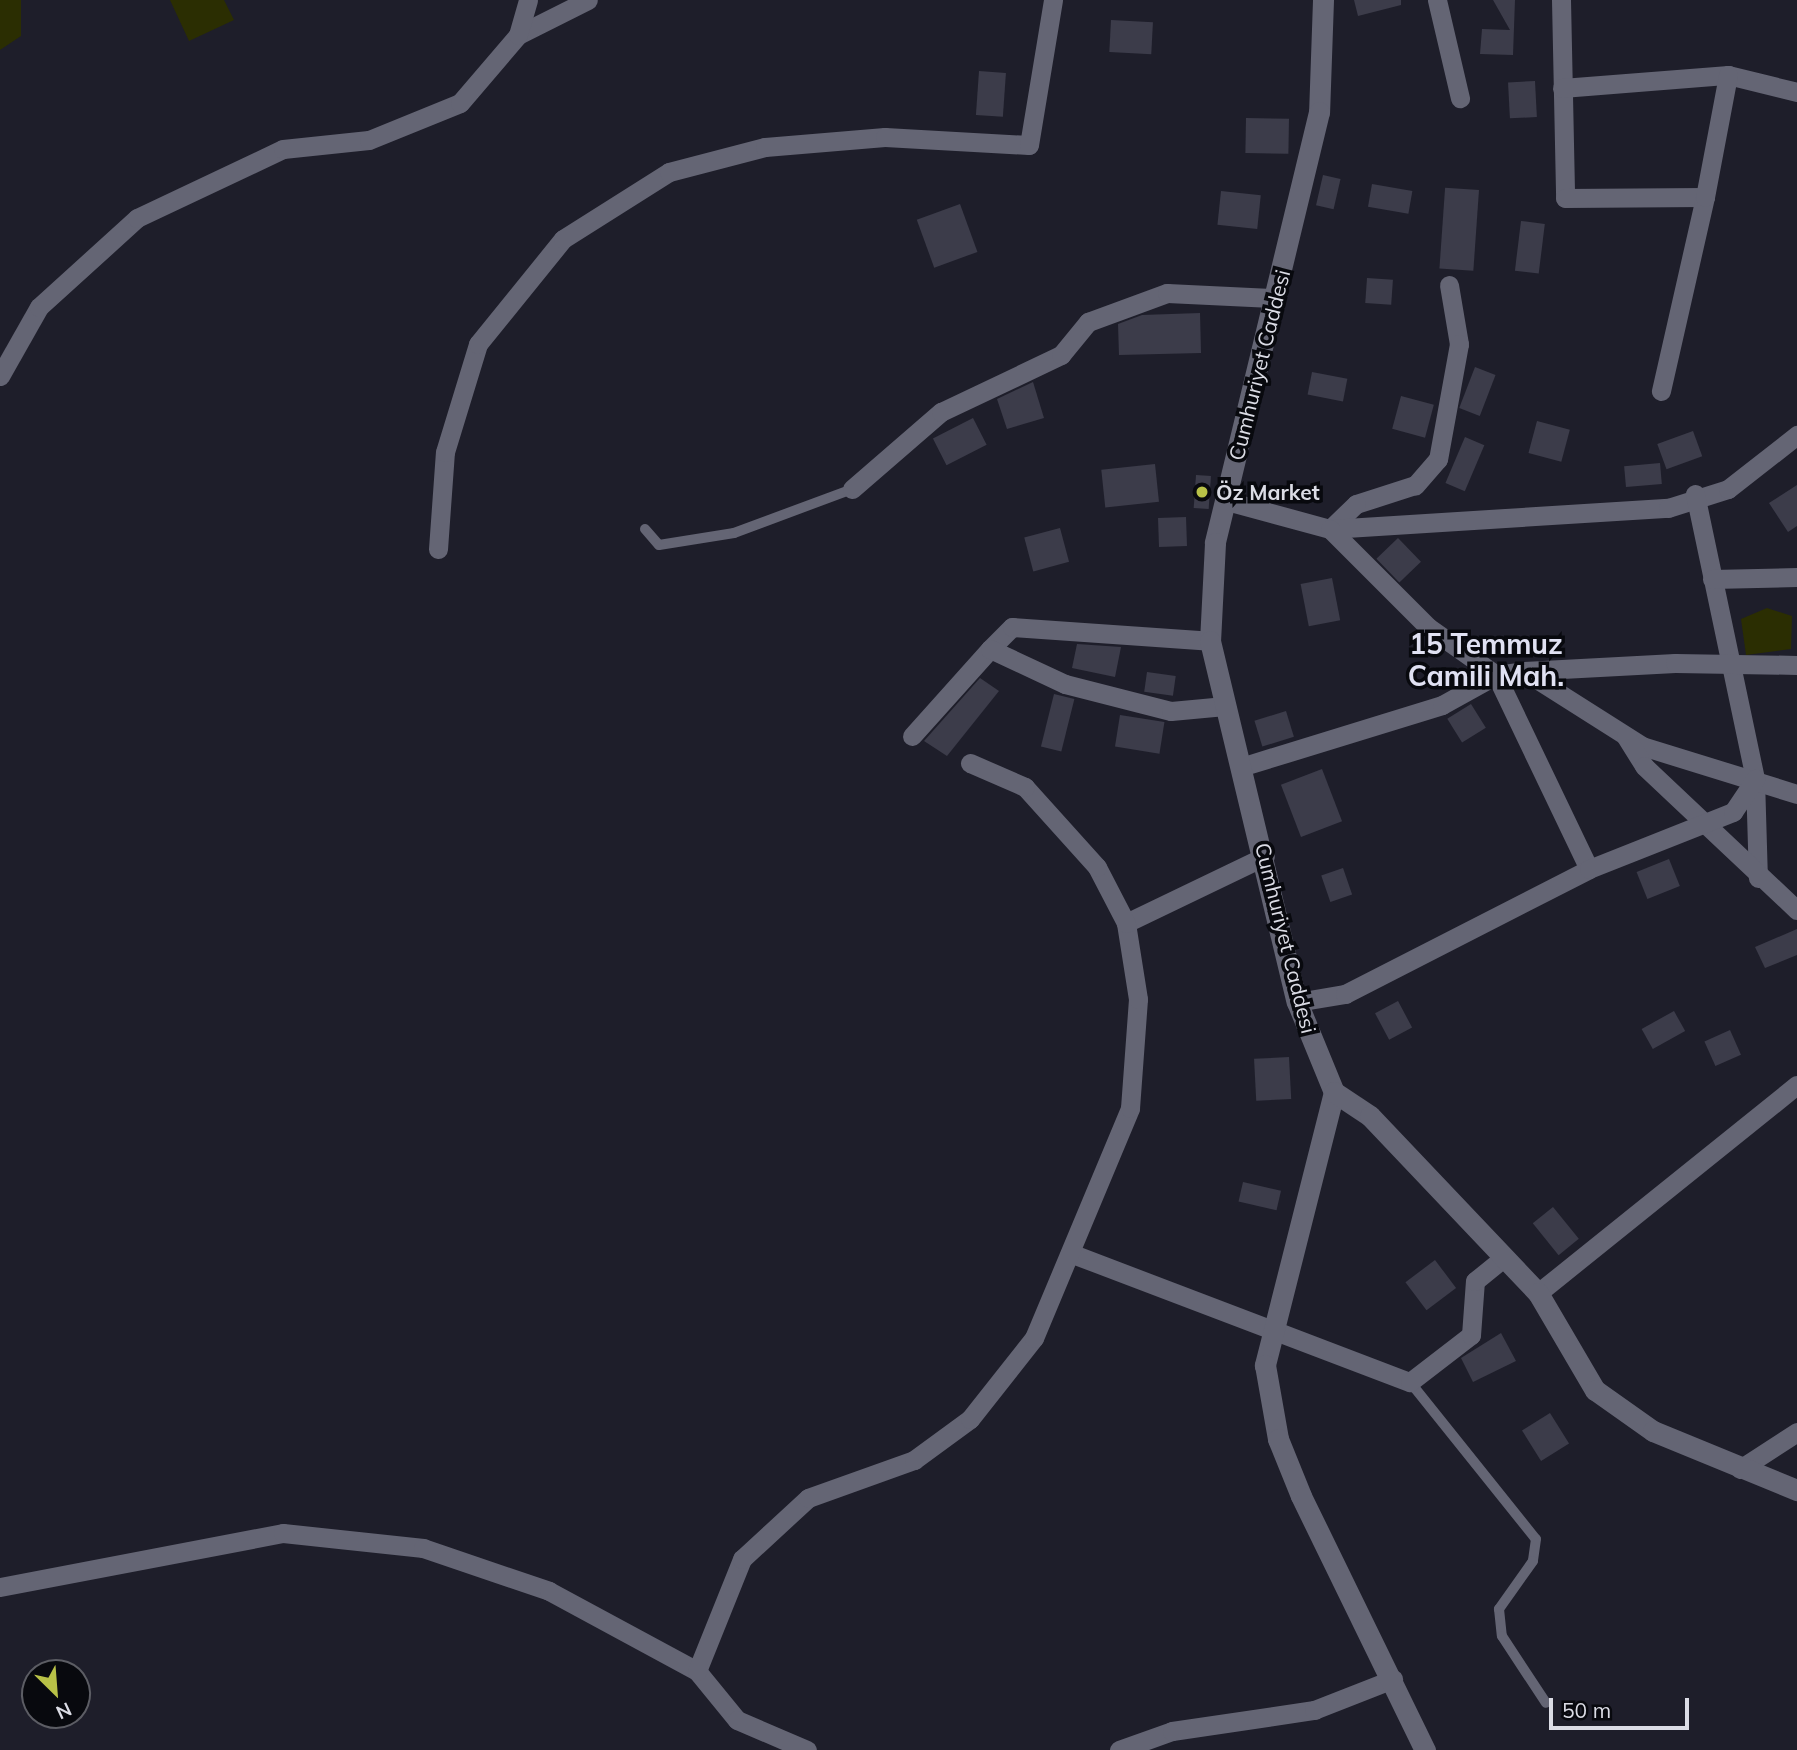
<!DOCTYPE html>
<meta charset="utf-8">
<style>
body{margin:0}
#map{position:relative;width:1797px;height:1750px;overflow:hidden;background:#1e1e2a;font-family:Mulish,sans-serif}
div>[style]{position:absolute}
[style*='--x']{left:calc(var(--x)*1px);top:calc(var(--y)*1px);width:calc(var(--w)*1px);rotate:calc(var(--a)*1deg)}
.green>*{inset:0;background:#2b2e02}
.building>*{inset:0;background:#3c3c4a;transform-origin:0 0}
.service>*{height:10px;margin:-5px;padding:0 5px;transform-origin:5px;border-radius:5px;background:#646574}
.minor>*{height:19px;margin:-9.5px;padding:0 9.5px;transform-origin:9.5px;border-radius:9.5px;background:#646574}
.tertiary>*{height:21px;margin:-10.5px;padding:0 10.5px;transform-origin:10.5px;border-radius:10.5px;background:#646574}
.dots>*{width:19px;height:19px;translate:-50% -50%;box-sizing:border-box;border:4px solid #08090e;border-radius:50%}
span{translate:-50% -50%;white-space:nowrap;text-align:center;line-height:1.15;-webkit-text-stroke:7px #08090e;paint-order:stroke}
.street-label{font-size:21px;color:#dbdce5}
.poi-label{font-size:21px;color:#dbdce5;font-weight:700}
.left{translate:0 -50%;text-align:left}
.district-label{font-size:28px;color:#e0e1f2;font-weight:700}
.north{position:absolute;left:21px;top:1659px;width:70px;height:70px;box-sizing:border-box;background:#08090e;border:2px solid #5c5d64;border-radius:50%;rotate:155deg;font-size:19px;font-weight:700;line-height:28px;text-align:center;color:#dbdce5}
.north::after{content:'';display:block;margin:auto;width:24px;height:32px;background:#b8c147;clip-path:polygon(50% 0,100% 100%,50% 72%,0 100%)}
.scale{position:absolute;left:1549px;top:1698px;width:140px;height:32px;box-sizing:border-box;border:4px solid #dbdce5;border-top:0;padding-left:9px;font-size:21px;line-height:24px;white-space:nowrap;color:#dbdce5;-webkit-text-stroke:5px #08090e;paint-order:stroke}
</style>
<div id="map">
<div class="green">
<div style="clip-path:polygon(0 0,21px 0,21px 36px,0 50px)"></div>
<div style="clip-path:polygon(170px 0,224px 0,234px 20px,189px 41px)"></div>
<div style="clip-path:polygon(1767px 608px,1792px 616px,1791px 649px,1746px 655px,1741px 619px)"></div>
</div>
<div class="building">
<div style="clip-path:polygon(1354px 0,1401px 0,1401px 5px,1358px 16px)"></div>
<div style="clip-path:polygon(1493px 0,1515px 0,1513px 55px,1480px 54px,1482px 29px,1510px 30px)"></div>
<div style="left:1111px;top:20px;width:42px;height:32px;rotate:3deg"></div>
<div style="left:979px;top:71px;width:27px;height:44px;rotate:4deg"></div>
<div style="left:1535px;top:81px;width:36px;height:27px;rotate:87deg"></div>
<div style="left:1246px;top:118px;width:43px;height:35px;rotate:1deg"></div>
<div style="left:1323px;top:175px;width:18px;height:31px;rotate:13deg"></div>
<div style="left:1372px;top:184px;width:41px;height:23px;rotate:10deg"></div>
<div style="left:1479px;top:190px;width:81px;height:34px;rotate:94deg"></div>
<div style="left:1221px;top:191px;width:40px;height:34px;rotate:6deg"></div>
<div style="left:960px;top:204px;width:51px;height:46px;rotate:70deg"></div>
<div style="left:1521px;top:221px;width:24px;height:50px;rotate:7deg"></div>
<div style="left:1367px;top:278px;width:26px;height:25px;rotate:4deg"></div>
<div style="clip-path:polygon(1200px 313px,1201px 353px,1119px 355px,1118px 324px,1142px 315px)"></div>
<div style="left:1475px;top:367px;width:22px;height:44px;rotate:21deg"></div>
<div style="left:1312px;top:372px;width:36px;height:23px;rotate:11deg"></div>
<div style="clip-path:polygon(1033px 382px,1044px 418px,1007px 429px,997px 399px)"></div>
<div style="left:1401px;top:396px;width:34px;height:34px;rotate:15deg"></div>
<div style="left:973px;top:418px;width:30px;height:45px;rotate:63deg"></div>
<div style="left:1537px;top:421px;width:34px;height:33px;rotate:15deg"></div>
<div style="left:1693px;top:431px;width:27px;height:38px;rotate:70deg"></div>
<div style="left:1465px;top:437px;width:21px;height:50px;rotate:23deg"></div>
<div style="left:1660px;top:463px;width:21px;height:36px;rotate:85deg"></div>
<div style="left:1155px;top:464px;width:38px;height:54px;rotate:84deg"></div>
<div style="left:1196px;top:475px;width:15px;height:33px;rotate:4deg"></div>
<div style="clip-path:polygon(1797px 485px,1797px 526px,1788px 532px,1769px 503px)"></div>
<div style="left:1186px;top:517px;width:29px;height:28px;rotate:88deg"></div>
<div style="left:1060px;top:528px;width:35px;height:37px;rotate:75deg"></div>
<div style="left:1398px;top:538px;width:33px;height:30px;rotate:46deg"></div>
<div style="left:1332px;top:578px;width:43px;height:32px;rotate:79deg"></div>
<div style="clip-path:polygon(1077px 644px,1121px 647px,1115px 677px,1072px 668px)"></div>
<div style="left:1147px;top:672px;width:29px;height:20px;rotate:8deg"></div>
<div style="clip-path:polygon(980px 678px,999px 691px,947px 756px,924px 741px)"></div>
<div style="left:1054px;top:694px;width:21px;height:54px;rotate:14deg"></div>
<div style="left:1471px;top:704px;width:28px;height:28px;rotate:58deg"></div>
<div style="left:1286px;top:711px;width:27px;height:33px;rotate:73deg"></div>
<div style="left:1120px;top:715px;width:45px;height:32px;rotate:9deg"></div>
<div style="left:1322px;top:769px;width:56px;height:44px;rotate:69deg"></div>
<div style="left:1669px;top:859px;width:29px;height:35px;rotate:68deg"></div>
<div style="left:1343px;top:868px;width:28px;height:23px;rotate:71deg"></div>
<div style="clip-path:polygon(1797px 929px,1797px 955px,1765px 968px,1755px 947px)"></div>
<div style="left:1398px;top:1001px;width:30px;height:26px;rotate:62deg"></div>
<div style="left:1674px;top:1011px;width:23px;height:37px;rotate:61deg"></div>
<div style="left:1730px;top:1030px;width:27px;height:28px;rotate:66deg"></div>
<div style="left:1289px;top:1057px;width:42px;height:35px;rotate:87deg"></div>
<div style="left:1243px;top:1182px;width:39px;height:20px;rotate:13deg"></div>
<div style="left:1553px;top:1207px;width:41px;height:26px;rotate:51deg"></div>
<div style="left:1435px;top:1260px;width:35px;height:37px;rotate:53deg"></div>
<div style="clip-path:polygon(1501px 1333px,1516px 1361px,1473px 1382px,1461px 1358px)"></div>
<div style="left:1550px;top:1413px;width:36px;height:33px;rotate:58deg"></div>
</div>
<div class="service">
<div style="--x:645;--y:529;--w:21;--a:49"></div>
<div style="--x:659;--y:545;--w:76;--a:-9.1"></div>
<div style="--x:734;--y:533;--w:126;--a:-20.4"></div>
<div style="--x:1410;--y:1382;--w:201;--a:51.3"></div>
<div style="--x:1536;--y:1539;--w:22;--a:98"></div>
<div style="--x:1533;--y:1561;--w:59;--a:125.3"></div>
<div style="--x:1499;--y:1609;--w:27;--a:84"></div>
<div style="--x:1502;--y:1636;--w:80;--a:56.7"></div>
</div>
<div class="minor">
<div style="--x:1437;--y:0;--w:101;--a:76.8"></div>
<div style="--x:1561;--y:0;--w:198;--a:88.8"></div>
<div style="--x:1565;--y:198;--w:140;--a:-0.4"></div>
<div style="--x:1705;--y:197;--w:199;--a:102.8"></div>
<div style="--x:518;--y:35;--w:78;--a:-26.6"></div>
<div style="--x:1562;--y:88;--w:167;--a:-4.5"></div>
<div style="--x:1728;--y:75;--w:71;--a:13.8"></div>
<div style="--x:1705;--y:197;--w:124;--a:-79.3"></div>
<div style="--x:1449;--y:285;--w:60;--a:80.4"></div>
<div style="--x:1459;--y:344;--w:117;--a:100.3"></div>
<div style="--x:1438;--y:459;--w:35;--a:131"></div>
<div style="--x:1415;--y:485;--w:62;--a:162.1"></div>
<div style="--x:1356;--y:504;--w:36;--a:136"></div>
<div style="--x:1330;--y:529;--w:339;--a:-3.6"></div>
<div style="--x:1668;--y:508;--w:63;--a:-17.6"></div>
<div style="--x:1728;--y:489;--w:88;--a:-38"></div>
<div style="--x:0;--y:376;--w:79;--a:-60.5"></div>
<div style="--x:39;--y:307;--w:132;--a:-42.2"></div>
<div style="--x:137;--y:218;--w:161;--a:-25.3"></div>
<div style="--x:283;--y:149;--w:86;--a:-6"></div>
<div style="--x:369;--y:140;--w:98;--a:-22.1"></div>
<div style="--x:460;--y:103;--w:89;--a:-49.5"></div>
<div style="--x:518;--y:35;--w:36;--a:-74"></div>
<div style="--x:852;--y:489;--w:118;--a:-40.9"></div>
<div style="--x:941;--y:412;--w:133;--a:-25.4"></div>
<div style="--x:1061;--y:355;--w:43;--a:-50.7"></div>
<div style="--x:1088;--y:322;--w:84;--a:-20.2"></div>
<div style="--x:1167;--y:293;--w:108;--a:2.7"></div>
<div style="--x:1695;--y:494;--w:291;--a:78.1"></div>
<div style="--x:1755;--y:779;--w:99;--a:88.3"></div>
<div style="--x:1227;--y:501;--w:107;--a:15.2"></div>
<div style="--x:1330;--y:529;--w:139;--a:45"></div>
<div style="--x:1428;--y:627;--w:83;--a:35.2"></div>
<div style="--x:1496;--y:675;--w:28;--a:-8"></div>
<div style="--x:1524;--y:671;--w:140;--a:32.4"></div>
<div style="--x:1642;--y:746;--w:162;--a:17.2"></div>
<div style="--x:438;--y:549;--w:97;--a:-85.9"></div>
<div style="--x:445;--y:452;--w:113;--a:-73"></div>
<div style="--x:478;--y:344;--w:135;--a:-51"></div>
<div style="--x:563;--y:239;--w:125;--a:-32.3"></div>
<div style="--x:669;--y:172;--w:99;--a:-14.6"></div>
<div style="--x:765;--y:147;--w:120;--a:-4.8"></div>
<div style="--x:885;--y:137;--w:144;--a:3.2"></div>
<div style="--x:1029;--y:145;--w:147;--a:-80.6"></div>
<div style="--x:1712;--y:579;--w:85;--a:-1.3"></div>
<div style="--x:990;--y:649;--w:31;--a:-45"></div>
<div style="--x:1012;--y:627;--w:198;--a:4"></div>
<div style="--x:1524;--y:671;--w:151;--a:-3"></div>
<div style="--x:1675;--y:663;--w:122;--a:0.9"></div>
<div style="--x:912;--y:736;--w:117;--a:-48.1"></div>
<div style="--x:990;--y:649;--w:83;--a:25"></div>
<div style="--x:1065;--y:684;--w:109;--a:14.3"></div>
<div style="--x:1171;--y:711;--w:54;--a:-5.3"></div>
<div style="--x:1626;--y:737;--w:34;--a:58"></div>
<div style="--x:1644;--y:766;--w:210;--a:43.3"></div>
<div style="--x:1244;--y:766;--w:207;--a:-17.1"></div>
<div style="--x:1442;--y:705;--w:62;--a:-29.1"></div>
<div style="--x:1496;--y:675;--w:215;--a:64.4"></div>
<div style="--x:1126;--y:923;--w:154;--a:-25.7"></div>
<div style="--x:1297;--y:1002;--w:49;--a:-9.5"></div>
<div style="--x:1345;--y:994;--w:274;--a:-27.1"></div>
<div style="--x:1589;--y:869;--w:155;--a:-21.6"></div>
<div style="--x:1733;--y:812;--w:40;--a:-56"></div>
<div style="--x:1070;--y:1253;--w:364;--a:20.8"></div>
<div style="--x:1410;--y:1382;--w:77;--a:-37.6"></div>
<div style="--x:1471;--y:1335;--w:54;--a:-85.8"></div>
<div style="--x:1475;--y:1281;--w:36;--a:-39"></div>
<div style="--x:1538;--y:1293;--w:332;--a:-38.8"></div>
<div style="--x:1740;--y:1469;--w:68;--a:-33"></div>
<div style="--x:0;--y:1587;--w:288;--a:-10.8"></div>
<div style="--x:283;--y:1533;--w:141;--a:6.1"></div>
<div style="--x:423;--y:1548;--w:133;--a:18.8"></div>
<div style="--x:549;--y:1591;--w:168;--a:28.4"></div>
<div style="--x:697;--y:1671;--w:63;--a:50.8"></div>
<div style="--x:737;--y:1720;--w:76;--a:23.2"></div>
<div style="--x:697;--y:1671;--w:121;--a:-68.1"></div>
<div style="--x:742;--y:1559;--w:90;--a:-42.7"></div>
<div style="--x:808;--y:1498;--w:113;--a:-19.7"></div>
<div style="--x:914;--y:1460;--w:69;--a:-36.2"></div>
<div style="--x:970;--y:1419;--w:103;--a:-51.7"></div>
<div style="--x:1034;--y:1338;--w:249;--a:-67.3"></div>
<div style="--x:1130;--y:1108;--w:109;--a:-85.8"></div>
<div style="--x:1138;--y:999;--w:77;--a:-99"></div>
<div style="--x:1126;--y:923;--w:63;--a:-117.4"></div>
<div style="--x:1097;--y:867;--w:108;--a:-132"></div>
<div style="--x:1025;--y:787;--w:60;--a:-156.4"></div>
<div style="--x:1119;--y:1750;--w:56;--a:-19.7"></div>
<div style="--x:1172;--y:1731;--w:144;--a:-8.4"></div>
<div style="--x:1314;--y:1710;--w:85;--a:-21.4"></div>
</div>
<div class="tertiary">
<div style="--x:1323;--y:0;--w:112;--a:92"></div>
<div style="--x:1319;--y:112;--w:443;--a:103.6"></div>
<div style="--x:1215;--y:543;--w:98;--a:92.9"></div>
<div style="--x:1210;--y:641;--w:371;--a:76.5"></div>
<div style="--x:1297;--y:1002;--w:97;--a:67.7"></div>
<div style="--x:1334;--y:1092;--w:282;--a:104.2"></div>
<div style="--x:1265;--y:1365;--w:75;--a:80"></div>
<div style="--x:1278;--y:1439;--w:61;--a:68"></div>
<div style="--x:1301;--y:1496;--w:283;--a:64"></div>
<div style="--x:1334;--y:1092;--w:43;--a:33.7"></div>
<div style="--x:1370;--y:1116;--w:244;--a:46.5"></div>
<div style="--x:1538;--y:1293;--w:113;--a:59.6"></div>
<div style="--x:1595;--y:1390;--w:71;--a:35.3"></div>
<div style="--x:1653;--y:1431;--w:156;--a:22.3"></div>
</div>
<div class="dots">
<div style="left:1202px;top:492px;background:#b8c147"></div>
</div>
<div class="street-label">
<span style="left:1259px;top:365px;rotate:-76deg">Cumhuriyet Caddesi</span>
<span style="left:1286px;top:938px;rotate:76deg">Cumhuriyet Caddesi</span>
</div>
<div class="poi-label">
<span class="left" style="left:1216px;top:492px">Öz Market</span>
</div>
<div class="district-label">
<span style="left:1486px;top:660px">15 Temmuz<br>Camili Mah.</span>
</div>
<div class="north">N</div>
<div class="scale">50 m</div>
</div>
